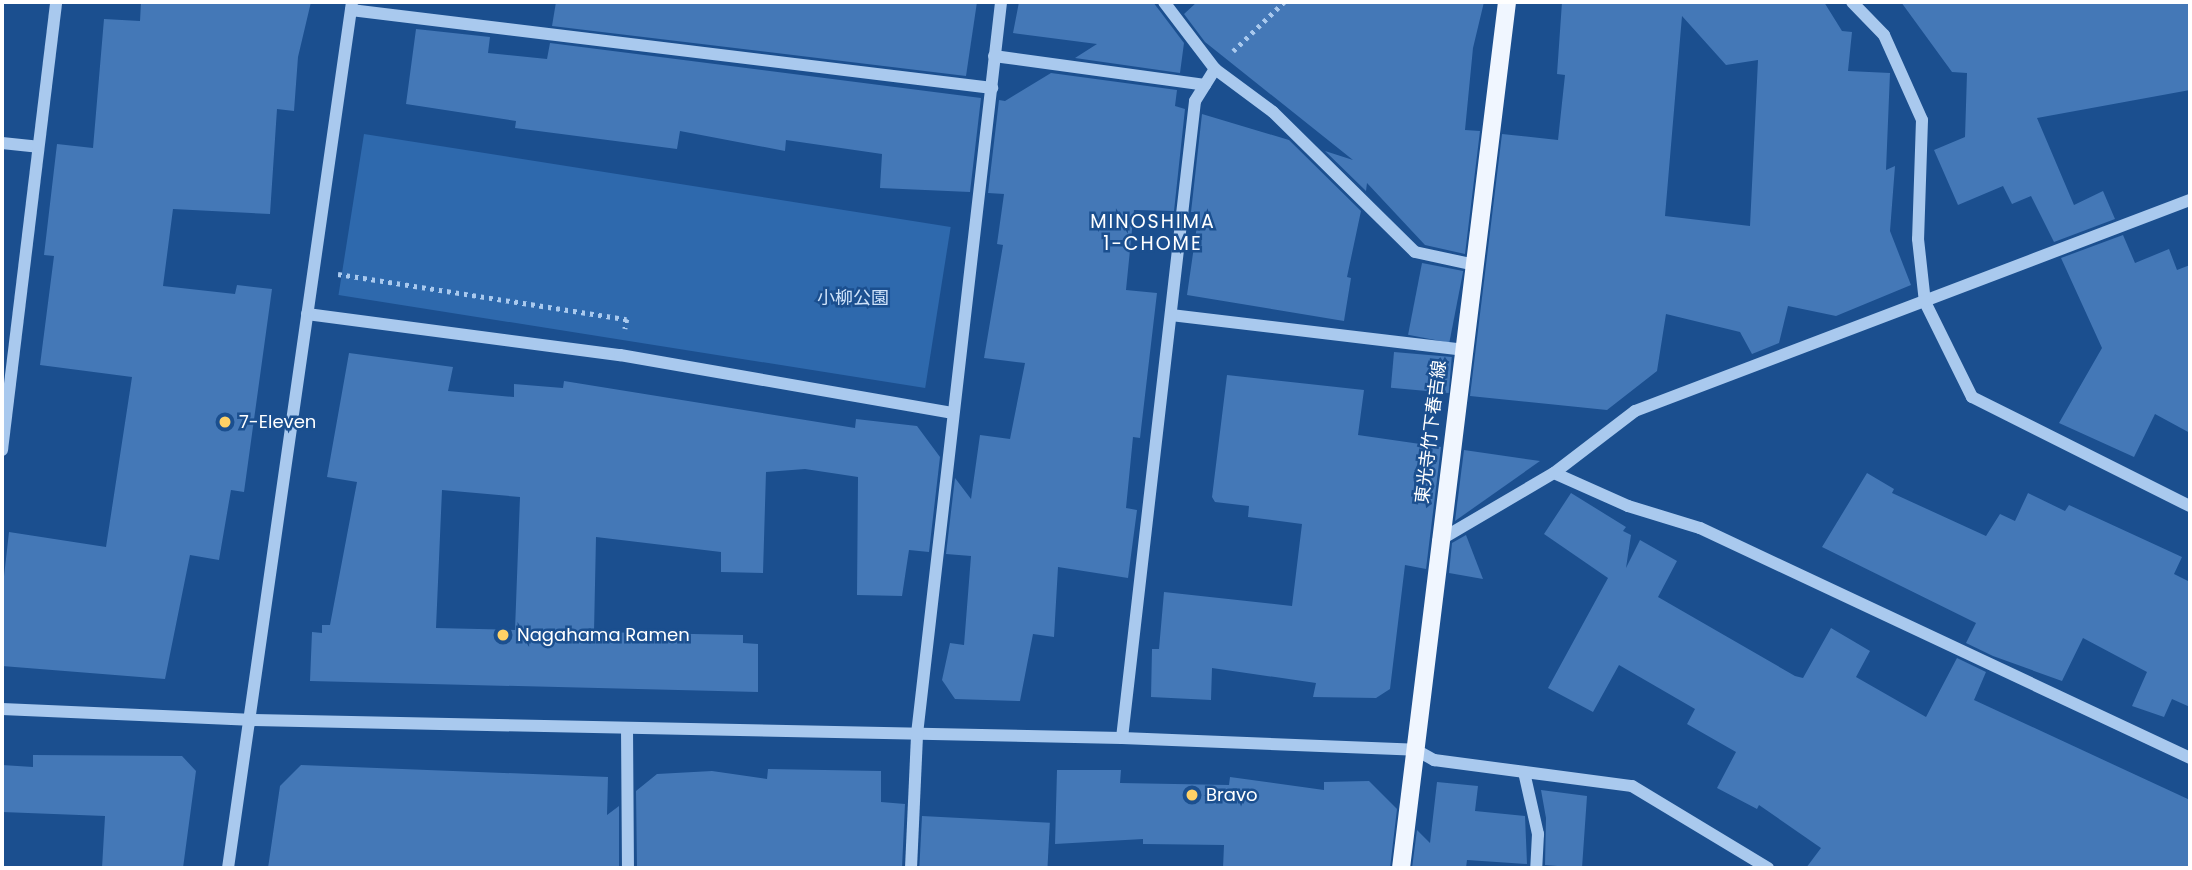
<!DOCTYPE html>
<meta charset="utf-8">
<style>
body{margin:0}
#map{position:relative;width:2192px;height:870px;overflow:hidden;background:#1b4f8f;font-family:Poppins,"Noto Sans JP",sans-serif}
div>[style]{position:absolute}
[style*='--x']{left:calc(var(--x)*1px);top:calc(var(--y)*1px);width:calc(var(--w)*1px);rotate:calc(var(--a)*1deg)}
.green>*{inset:0;background:#2e69ad;transform-origin:0 0}
.building>*{inset:0;background:#4478b7;transform-origin:0 0}
.path>*{height:4.5px;margin-top:-2.25px;transform-origin:0;background:repeating-linear-gradient(90deg,#a9c9ee 0 3.5px,transparent 0 8.5px)}
.minor>*{height:12px;margin:-6px;padding:0 6px;transform-origin:6px;border-radius:6px;background:#a9c9ee}
.major>*{height:18px;margin:-9px;padding:0 9px;transform-origin:9px;border-radius:9px;background:#f0f6ff}
.dots>*{width:19px;height:19px;translate:-50% -50%;box-sizing:border-box;border:4px solid #1b4f8f;border-radius:50%}
span{translate:-50% -50%;white-space:nowrap;text-align:center;line-height:1.15;-webkit-text-stroke:5px #1b4f8f;paint-order:stroke}
.park-label{font-size:18px;color:#cfe3fa}
.poi-label{font-size:18px;color:#fff}
.left{translate:0 -50%;text-align:left}
.street-label{font-size:18px;color:#fff}
.neighbourhood-label{font-size:19px;color:#fff;letter-spacing:2px}
.frame{position:absolute;inset:0;border:4px solid #fff;pointer-events:none}
</style>
<div id="map">
<div class="green">
<div style="left:364px;top:134px;width:594px;height:163px;rotate:9deg"></div>
</div>
<div class="building">
<div style="clip-path:polygon(141px 2px,311px 2px,298px 57px,294px 111px,277px 109px,270px 214px,173px 209px,163px 286px,235px 294px,237px 285px,272px 289px,244px 492px,231px 490px,219px 560px,190px 555px,165px 679px,2px 666px,2px 594px,9px 532px,106px 547px,132px 377px,40px 365px,54px 256px,44px 255px,57px 144px,93px 148px,104px 19px,140px 21px)"></div>
<div style="clip-path:polygon(556px 2px,977px 2px,966px 76px,552px 26px)"></div>
<div style="clip-path:polygon(1019px 2px,1153px 2px,1184px 43px,1180px 73px,1075px 58px,1097px 44px,1013px 33px)"></div>
<div style="clip-path:polygon(1197px 2px,1484px 2px,1473px 48px,1465px 130px,1480px 131px,1465px 254px,1425px 245px,1367px 183px,1366px 191px,1325px 151px,1353px 160px,1205px 42px,1184px 14px)"></div>
<div style="clip-path:polygon(evenodd,1562px 2px,1824px 2px,1842px 31px,1852px 32px,1848px 71px,1890px 73px,1886px 170px,1895px 166px,1890px 231px,1911px 285px,1836px 316px,1788px 306px,1779px 343px,1752px 354px,1740px 332px,1666px 314px,1657px 371px,1607px 410px,1470px 396px,1502px 134px,1558px 140px,1565px 75px,1557px 74px,1562px 2px,1682px 16px,1726px 65px,1758px 60px,1750px 226px,1665px 216px,1682px 16px)"></div>
<div style="clip-path:polygon(1901px 2px,2190px 2px,2190px 90px,2037px 118px,2074px 205px,2103px 191px,2115px 219px,2054px 242px,2031px 196px,2012px 204px,2003px 186px,1958px 205px,1934px 150px,1965px 137px,1967px 73px,1952px 72px)"></div>
<div style="clip-path:polygon(416px 29px,490px 37px,488px 53px,547px 59px,550px 43px,981px 98px,970px 192px,880px 188px,882px 154px,786px 140px,785px 151px,680px 131px,677px 149px,515px 128px,516px 121px,406px 104px)"></div>
<div style="clip-path:polygon(1051px 73px,1177px 90px,1175px 106px,1185px 109px,1174px 211px,1134px 210px,1126px 290px,1157px 293px,1140px 438px,1133px 437px,1126px 508px,1137px 510px,1128px 578px,1058px 567px,1054px 637px,1033px 634px,1020px 701px,955px 699px,942px 680px,950px 643px,964px 645px,971px 556px,946px 554px,955px 478px,971px 499px,980px 435px,1010px 439px,1025px 363px,984px 358px,1003px 245px,997px 244px,1004px 194px,988px 193px,999px 100px,1005px 101px)"></div>
<div style="clip-path:polygon(1202px 114px,1289px 140px,1361px 211px,1347px 277px,1351px 278px,1344px 321px,1187px 295px,1199px 212px,1191px 212px)"></div>
<div style="clip-path:polygon(2123px 235px,2135px 263px,2169px 249px,2177px 270px,2190px 265px,2190px 433px,2155px 414px,2134px 457px,2059px 423px,2102px 348px,2061px 258px)"></div>
<div style="left:1422px;top:263px;width:42px;height:73px;rotate:11deg"></div>
<div style="left:1394px;top:352px;width:58px;height:36px;rotate:5deg"></div>
<div style="clip-path:polygon(evenodd,349px 353px,453px 367px,448px 391px,514px 397px,514px 384px,563px 388px,564px 381px,855px 428px,856px 419px,917px 426px,940px 457px,929px 552px,909px 550px,902px 596px,857px 595px,858px 477px,805px 469px,766px 472px,763px 573px,721px 572px,721px 552px,596px 537px,594px 632px,743px 635px,743px 643px,758px 644px,758px 692px,310px 681px,312px 632px,322px 633px,322px 625px,330px 625px,357px 482px,327px 477px,349px 353px,442px 490px,520px 497px,515px 630px,436px 628px,442px 490px)"></div>
<div style="clip-path:polygon(1227px 375px,1364px 390px,1358px 435px,1441px 447px,1426px 569px,1405px 565px,1390px 689px,1376px 698px,1313px 697px,1316px 683px,1212px 668px,1211px 700px,1151px 697px,1152px 649px,1159px 649px,1164px 592px,1292px 606px,1302px 524px,1248px 517px,1249px 506px,1215px 502px,1212px 497px)"></div>
<div style="clip-path:polygon(1464px 450px,1540px 461px,1455px 521px)"></div>
<div style="clip-path:polygon(1867px 473px,1894px 489px,1892px 493px,1986px 536px,2000px 514px,2015px 521px,2028px 493px,2065px 511px,2069px 505px,2182px 557px,2174px 574px,2190px 582px,2190px 707px,2172px 699px,2164px 717px,2132px 706px,2147px 672px,2083px 638px,2062px 681px,1993px 656px,1966px 643px,1976px 623px,1822px 547px)"></div>
<div style="clip-path:polygon(1571px 493px,1626px 527px,1623px 531px,1631px 535px,1626px 568px,1640px 540px,1677px 561px,1658px 597px,1795px 676px,1803px 678px,1831px 628px,1870px 651px,1856px 677px,1926px 717px,1957px 658px,1986px 672px,1974px 700px,2190px 800px,2190px 868px,1806px 868px,1821px 848px,1759px 805px,1757px 809px,1717px 788px,1736px 752px,1687px 724px,1695px 709px,1619px 665px,1593px 712px,1548px 688px,1608px 578px,1544px 534px)"></div>
<div style="clip-path:polygon(1466px 535px,1483px 579px,1449px 573px,1452px 543px)"></div>
<div style="clip-path:polygon(33px 755px,182px 756px,196px 771px,183px 868px,102px 868px,105px 816px,2px 812px,2px 765px,33px 767px)"></div>
<div style="clip-path:polygon(301px 765px,608px 777px,607px 815px,619px 806px,619px 868px,268px 868px,280px 786px)"></div>
<div style="clip-path:polygon(768px 769px,881px 771px,881px 802px,905px 804px,902px 868px,637px 868px,636px 791px,657px 774px,712px 771px,767px 779px)"></div>
<div style="clip-path:polygon(1057px 770px,1121px 770px,1120px 783px,1229px 785px,1230px 777px,1324px 790px,1324px 782px,1369px 781px,1397px 809px,1390px 868px,1223px 868px,1224px 845px,1143px 844px,1143px 839px,1055px 844px)"></div>
<div style="clip-path:polygon(1437px 782px,1478px 786px,1475px 811px,1525px 816px,1527px 864px,1467px 860px,1466px 868px,1412px 868px,1417px 830px,1430px 843px)"></div>
<div style="clip-path:polygon(1541px 790px,1587px 796px,1582px 868px,1545px 865px,1546px 818px)"></div>
<div style="left:922px;top:816px;width:128px;height:52px;rotate:3deg"></div>
</div>
<div class="path">
<div style="--x:1233;--y:51;--w:71;--a:-43.9"></div>
<div style="--x:338;--y:274;--w:292;--a:8.9"></div>
<div style="--x:627;--y:319;--w:10;--a:101"></div>
</div>
<div class="minor">
<div style="--x:1164;--y:2;--w:84;--a:52.7"></div>
<div style="--x:1215;--y:69;--w:72;--a:36.6"></div>
<div style="--x:1273;--y:112;--w:199;--a:44.6"></div>
<div style="--x:1415;--y:252;--w:61;--a:12.2"></div>
<div style="--x:1852;--y:2;--w:46;--a:45.9"></div>
<div style="--x:1884;--y:35;--w:93;--a:65.9"></div>
<div style="--x:1922;--y:120;--w:119;--a:91.9"></div>
<div style="--x:1918;--y:239;--w:63;--a:83.7"></div>
<div style="--x:1925;--y:302;--w:106;--a:63.7"></div>
<div style="--x:1972;--y:397;--w:244;--a:26.6"></div>
<div style="--x:351;--y:10;--w:646;--a:6.94"></div>
<div style="--x:994;--y:56;--w:213;--a:7.8"></div>
<div style="--x:2;--y:143;--w:36;--a:6"></div>
<div style="--x:307;--y:314;--w:316;--a:7.5"></div>
<div style="--x:620;--y:355;--w:337;--a:9.9"></div>
<div style="--x:1171;--y:315;--w:294;--a:6.8"></div>
<div style="--x:2;--y:450;--w:451;--a:-83.1"></div>
<div style="--x:1554;--y:473;--w:81;--a:24"></div>
<div style="--x:1628;--y:506;--w:75;--a:17"></div>
<div style="--x:1700;--y:528;--w:541;--a:25.14"></div>
<div style="--x:1438;--y:541;--w:134;--a:-30.4"></div>
<div style="--x:1554;--y:473;--w:102;--a:-37.4"></div>
<div style="--x:1635;--y:411;--w:594;--a:-20.82"></div>
<div style="--x:2;--y:709;--w:247;--a:2.5"></div>
<div style="--x:249;--y:720;--w:873;--a:1.18"></div>
<div style="--x:1122;--y:738;--w:294;--a:2.3"></div>
<div style="--x:1416;--y:750;--w:21;--a:29"></div>
<div style="--x:1434;--y:760;--w:200;--a:7.5"></div>
<div style="--x:1632;--y:786;--w:159;--a:31.1"></div>
<div style="--x:627;--y:728;--w:140;--a:89.6"></div>
<div style="--x:1122;--y:738;--w:641;--a:-83.46"></div>
<div style="--x:1195;--y:101;--w:38;--a:-58"></div>
<div style="--x:1524;--y:772;--w:64;--a:77.3"></div>
<div style="--x:1538;--y:834;--w:34;--a:93"></div>
<div style="--x:228;--y:868;--w:875;--a:-81.85"></div>
<div style="--x:911;--y:868;--w:134;--a:-87.4"></div>
<div style="--x:917;--y:734;--w:737;--a:-83.45"></div>
</div>
<div class="major">
<div style="--x:1401;--y:868;--w:872;--a:-83.02"></div>
</div>
<div class="dots">
<div style="left:225px;top:422px;background:#ffd166"></div>
<div style="left:503px;top:635px;background:#ffd166"></div>
<div style="left:1192px;top:795px;background:#ffd166"></div>
</div>
<div class="park-label">
<span style="left:853px;top:298px">小柳公園</span>
</div>
<div class="poi-label">
<span class="left" style="left:239px;top:422px">7-Eleven</span>
<span class="left" style="left:517px;top:635px">Nagahama Ramen</span>
<span class="left" style="left:1206px;top:795px">Bravo</span>
</div>
<div class="street-label">
<span style="left:1431px;top:432px;rotate:-83deg">東光寺竹下春吉線</span>
</div>
<div class="neighbourhood-label">
<span style="left:1153px;top:233px">MINOSHIMA<br>1-CHOME</span>
</div>
<div class="frame"></div>
</div>
